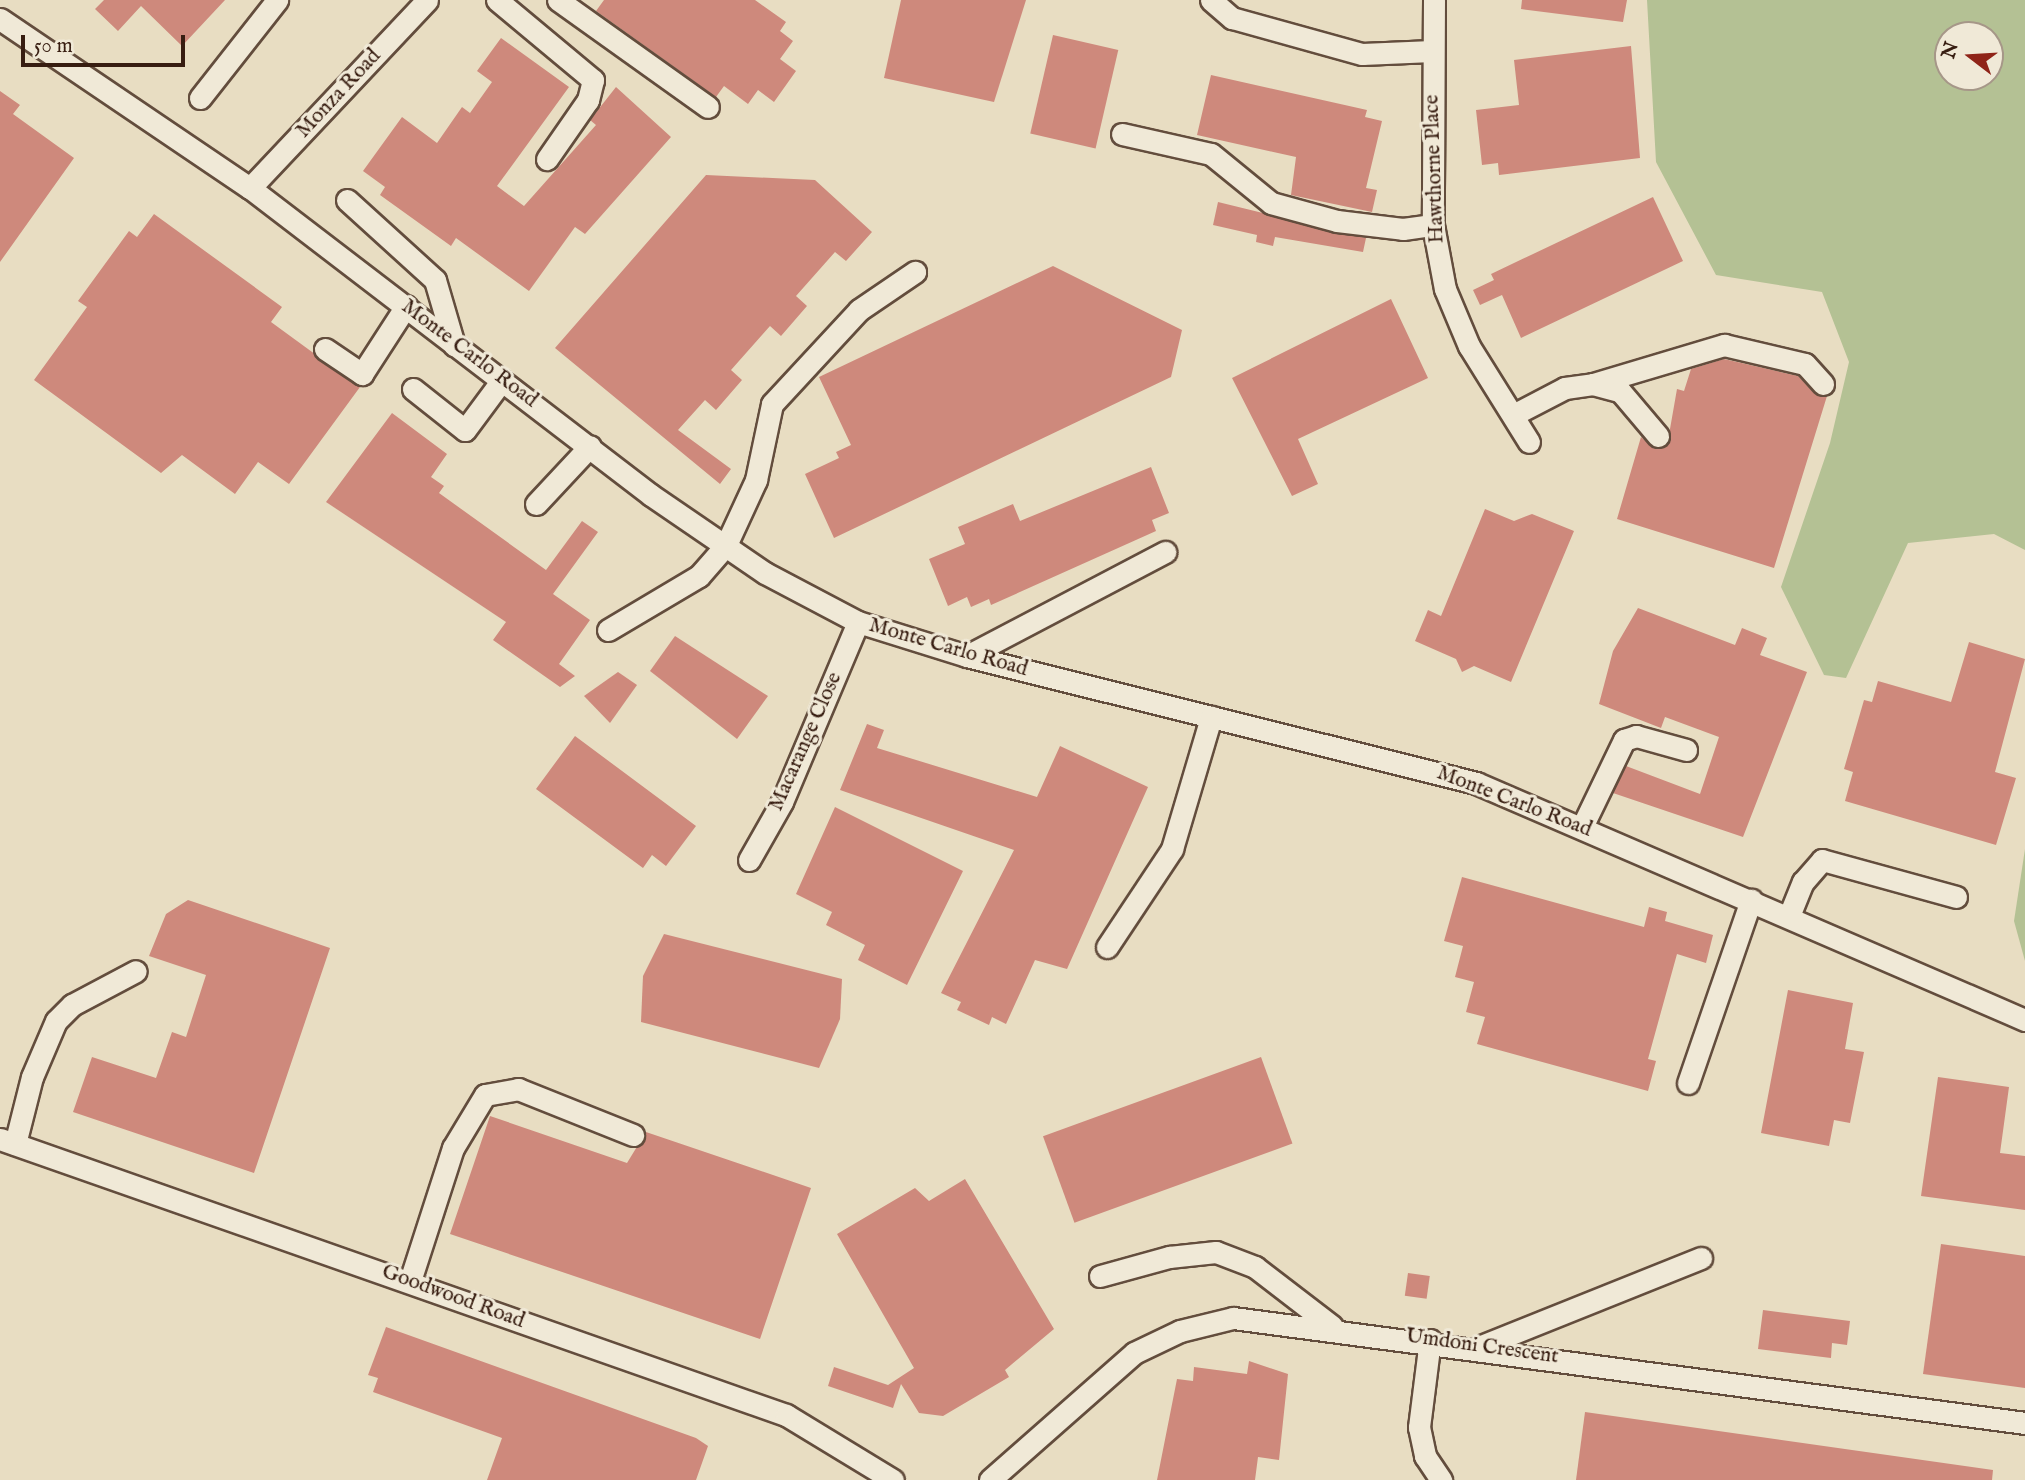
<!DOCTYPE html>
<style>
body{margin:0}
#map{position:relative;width:2025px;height:1480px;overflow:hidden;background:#e8ddc2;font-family:"IM FELL English",serif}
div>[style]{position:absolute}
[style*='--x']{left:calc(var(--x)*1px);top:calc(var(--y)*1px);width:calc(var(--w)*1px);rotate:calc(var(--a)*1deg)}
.green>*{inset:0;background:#b4c194}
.building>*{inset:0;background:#ce897c;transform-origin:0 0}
.roads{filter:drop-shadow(2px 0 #634d3d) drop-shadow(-2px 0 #634d3d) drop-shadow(0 2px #634d3d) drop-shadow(0 -2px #634d3d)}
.minor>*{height:21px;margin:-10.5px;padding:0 10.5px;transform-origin:10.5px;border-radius:10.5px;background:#f0e9d7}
span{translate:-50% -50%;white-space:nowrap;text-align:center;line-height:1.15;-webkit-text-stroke:6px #f0e9d7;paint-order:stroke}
.street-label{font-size:21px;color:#371d11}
.north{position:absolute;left:1934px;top:21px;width:70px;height:70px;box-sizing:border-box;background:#f0e9d7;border:2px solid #a69788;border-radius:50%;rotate:287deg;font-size:19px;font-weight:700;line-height:28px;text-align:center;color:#371d11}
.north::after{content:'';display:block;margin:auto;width:24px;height:32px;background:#8f2418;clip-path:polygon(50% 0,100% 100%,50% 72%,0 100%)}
.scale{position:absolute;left:21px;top:35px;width:164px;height:32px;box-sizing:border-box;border:4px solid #371d11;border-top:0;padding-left:9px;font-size:21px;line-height:24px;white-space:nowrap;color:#371d11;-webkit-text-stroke:5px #f0e9d7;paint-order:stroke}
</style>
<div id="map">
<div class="green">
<div style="clip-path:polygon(evenodd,1647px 0,2025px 0,2025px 550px,1994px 534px,1908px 543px,1846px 678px,1824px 675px,1781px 587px,1830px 443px,1849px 362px,1822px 292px,1716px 275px,1656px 162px,1647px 0,1990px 35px,1990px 77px,1948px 77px,1948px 35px,1990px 35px)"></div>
<div style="clip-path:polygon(2025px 849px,2025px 961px,2014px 921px)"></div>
</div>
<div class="building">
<div style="clip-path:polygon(104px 0,225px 0,182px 46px,141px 6px,118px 31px,95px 9px)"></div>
<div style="clip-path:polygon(604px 0,755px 0,786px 22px,780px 31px,793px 41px,780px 59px,796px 71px,774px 102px,758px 90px,748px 104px,724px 86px,716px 97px,596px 11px)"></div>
<div style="clip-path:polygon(901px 0,1026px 0,994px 102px,884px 78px)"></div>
<div style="clip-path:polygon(1522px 0,1627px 0,1623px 22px,1521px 9px)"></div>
<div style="left:1053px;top:35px;width:67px;height:101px;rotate:13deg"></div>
<div style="clip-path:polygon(501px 38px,569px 87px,497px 186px,524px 206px,596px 125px,590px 120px,616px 87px,671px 137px,585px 234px,575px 227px,529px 291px,456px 238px,451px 246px,380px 195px,385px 187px,363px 171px,402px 117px,437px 143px,462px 107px,470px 113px,492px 82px,477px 71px)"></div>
<div style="clip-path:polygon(1631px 46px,1640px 158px,1499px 175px,1498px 163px,1482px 165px,1476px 110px,1519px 105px,1514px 60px)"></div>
<div style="clip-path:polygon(1211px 75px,1367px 110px,1365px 117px,1382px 121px,1366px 188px,1377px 190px,1372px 212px,1291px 195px,1296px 157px,1197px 135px)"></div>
<div style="clip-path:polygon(0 91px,20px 105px,13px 114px,74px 158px,0 262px)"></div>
<div style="clip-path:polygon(706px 175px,815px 180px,872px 232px,846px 261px,835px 252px,796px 296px,807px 306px,781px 336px,770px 326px,731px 370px,742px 380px,716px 410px,705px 400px,678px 430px,731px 469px,720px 484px,555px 348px)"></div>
<div style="clip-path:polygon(1653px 197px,1683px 261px,1521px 338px,1502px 295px,1480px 305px,1473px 290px,1494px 280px,1491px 274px)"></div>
<div style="clip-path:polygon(1218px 202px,1366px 238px,1363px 252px,1275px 237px,1273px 246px,1256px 242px,1257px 235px,1213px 225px)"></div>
<div style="clip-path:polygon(154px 214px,282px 307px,271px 322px,360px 387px,289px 484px,258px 462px,235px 494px,182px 455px,161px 473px,34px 380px,87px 307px,78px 301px,129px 231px,137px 237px)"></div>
<div style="clip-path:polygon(1053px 266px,1182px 330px,1171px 377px,834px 538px,805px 474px,839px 458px,836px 452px,851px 445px,819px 377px)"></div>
<div style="clip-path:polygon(1391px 299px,1428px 378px,1298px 439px,1318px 484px,1292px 496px,1232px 378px)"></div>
<div style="clip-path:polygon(1724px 359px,1798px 376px,1814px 393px,1827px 396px,1774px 568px,1617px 519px,1641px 437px,1654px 448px,1667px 446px,1677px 389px,1684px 391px,1691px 369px)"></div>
<div style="clip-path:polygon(392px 413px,447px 454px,431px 477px,444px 486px,439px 493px,546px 570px,582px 521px,598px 532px,553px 594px,590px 620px,559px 664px,575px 676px,560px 687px,493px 640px,506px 622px,326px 502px)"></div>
<div style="clip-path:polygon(1151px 467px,1169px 513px,1152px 520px,1156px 531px,991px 605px,989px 599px,971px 607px,967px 597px,948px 606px,929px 559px,965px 544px,958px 527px,1013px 504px,1020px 521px)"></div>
<div style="clip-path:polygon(1485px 509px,1514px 521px,1532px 514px,1574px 531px,1511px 682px,1474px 666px,1462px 672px,1456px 659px,1415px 641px,1428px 610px,1441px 616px)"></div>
<div style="clip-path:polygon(1638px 608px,1735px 645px,1742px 628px,1767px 638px,1760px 655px,1807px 672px,1743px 837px,1613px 793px,1626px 766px,1700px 794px,1719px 737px,1665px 717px,1661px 728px,1599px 704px,1613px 651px)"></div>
<div style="clip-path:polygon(675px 636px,768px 696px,737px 739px,650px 671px)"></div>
<div style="clip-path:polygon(1969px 642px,2025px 659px,1995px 772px,2016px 778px,1996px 845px,1845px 801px,1853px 772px,1844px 769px,1864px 700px,1872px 702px,1878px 681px,1951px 702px)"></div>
<div style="clip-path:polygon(618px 672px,637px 685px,610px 723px,584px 696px)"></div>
<div style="clip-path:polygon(867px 724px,884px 730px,877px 748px,1037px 797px,1060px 746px,1148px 787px,1067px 969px,1035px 960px,1006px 1024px,992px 1017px,989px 1025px,957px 1010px,961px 1002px,941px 993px,1014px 850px,840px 790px)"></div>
<div style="clip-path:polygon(575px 736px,696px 826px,666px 866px,652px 855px,643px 868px,536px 789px)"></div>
<div style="clip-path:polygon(835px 807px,963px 871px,907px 985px,858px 960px,865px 945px,826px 925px,832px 912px,796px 894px)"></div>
<div style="clip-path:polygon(1462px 877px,1644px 927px,1649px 907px,1667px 912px,1665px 921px,1713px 935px,1706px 963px,1677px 954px,1648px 1059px,1656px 1061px,1648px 1091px,1477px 1044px,1485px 1017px,1466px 1012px,1474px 982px,1455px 977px,1463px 946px,1444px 941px)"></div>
<div style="clip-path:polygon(188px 900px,330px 948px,254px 1173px,73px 1112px,92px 1057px,156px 1078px,172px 1032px,186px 1037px,206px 975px,149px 956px,166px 914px)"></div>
<div style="clip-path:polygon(664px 934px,842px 979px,840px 1019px,819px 1068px,641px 1022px,643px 976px)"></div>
<div style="clip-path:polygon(1788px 990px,1853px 1003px,1845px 1049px,1864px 1052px,1850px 1123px,1834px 1120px,1829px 1146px,1761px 1133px)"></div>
<div style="left:1261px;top:1057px;width:92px;height:232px;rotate:70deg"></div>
<div style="clip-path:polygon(1938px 1077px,2009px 1087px,2000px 1153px,2025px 1156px,2025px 1210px,1921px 1196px)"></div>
<div style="clip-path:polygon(490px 1116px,627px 1163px,646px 1132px,811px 1188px,760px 1339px,450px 1234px)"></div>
<div style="clip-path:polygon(965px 1179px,1054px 1329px,1005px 1370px,1009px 1377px,943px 1416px,919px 1413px,901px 1384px,893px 1408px,828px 1386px,834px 1367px,888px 1385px,914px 1368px,837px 1234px,915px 1188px,929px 1201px)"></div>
<div style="clip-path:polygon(1941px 1244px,2025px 1256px,2025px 1388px,1923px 1374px)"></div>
<div style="left:1408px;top:1273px;width:22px;height:23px;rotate:8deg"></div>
<div style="clip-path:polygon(1763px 1310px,1850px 1321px,1847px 1345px,1832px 1343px,1831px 1358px,1758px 1349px)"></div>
<div style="clip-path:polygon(386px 1327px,696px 1438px,708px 1446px,696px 1480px,487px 1480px,502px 1438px,373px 1392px,378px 1378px,368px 1375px)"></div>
<div style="clip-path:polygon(1249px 1361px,1288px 1374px,1279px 1460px,1258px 1457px,1255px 1480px,1157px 1480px,1177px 1379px,1193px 1381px,1194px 1367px,1247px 1374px)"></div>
<div style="clip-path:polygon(1585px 1412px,1993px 1470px,1992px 1480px,1576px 1480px)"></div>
</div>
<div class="roads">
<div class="minor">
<div style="--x:497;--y:0;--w:125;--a:39.8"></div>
<div style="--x:593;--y:80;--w:21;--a:104"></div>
<div style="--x:588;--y:100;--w:72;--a:124.8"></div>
<div style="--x:558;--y:0;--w:184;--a:35.5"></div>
<div style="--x:1211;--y:0;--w:28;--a:41"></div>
<div style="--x:1232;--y:18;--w:135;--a:15.5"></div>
<div style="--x:1362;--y:54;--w:70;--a:-2.5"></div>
<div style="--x:1434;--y:0;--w:225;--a:90.3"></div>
<div style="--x:1433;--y:225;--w:65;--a:79.4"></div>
<div style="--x:1445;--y:289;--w:62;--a:67.2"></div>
<div style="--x:1469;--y:346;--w:113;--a:58"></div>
<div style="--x:0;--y:19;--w:302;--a:34.1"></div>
<div style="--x:250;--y:188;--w:505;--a:37.44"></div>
<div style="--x:651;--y:495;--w:138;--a:34.4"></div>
<div style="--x:765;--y:573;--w:105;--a:27.8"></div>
<div style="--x:858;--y:622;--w:114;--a:17.3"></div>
<div style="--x:967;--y:656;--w:525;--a:14.01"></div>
<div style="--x:1476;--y:783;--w:598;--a:23.35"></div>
<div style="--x:200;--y:98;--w:125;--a:-51.8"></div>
<div style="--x:1122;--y:134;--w:91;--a:12.7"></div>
<div style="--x:1211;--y:154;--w:77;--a:39.2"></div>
<div style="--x:1271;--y:203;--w:68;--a:15.3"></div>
<div style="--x:1337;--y:221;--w:66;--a:6.9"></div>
<div style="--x:1403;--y:229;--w:30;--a:-8"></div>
<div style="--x:250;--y:188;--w:258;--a:-46.7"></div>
<div style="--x:347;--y:200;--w:119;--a:42.3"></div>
<div style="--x:435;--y:280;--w:68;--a:73.7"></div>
<div style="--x:325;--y:349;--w:45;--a:34"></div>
<div style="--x:362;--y:374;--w:81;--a:-57.1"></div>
<div style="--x:1593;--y:384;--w:137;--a:-16.6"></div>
<div style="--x:1724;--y:345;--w:83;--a:13.2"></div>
<div style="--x:1805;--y:364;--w:27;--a:48"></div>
<div style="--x:413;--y:389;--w:66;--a:38.3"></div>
<div style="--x:465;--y:430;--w:62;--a:-53.5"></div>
<div style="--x:1515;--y:414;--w:56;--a:-27.5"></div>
<div style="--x:1565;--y:388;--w:28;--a:-8"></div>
<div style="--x:1593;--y:384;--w:28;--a:15"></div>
<div style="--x:1620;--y:391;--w:59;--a:49.8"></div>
<div style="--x:536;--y:504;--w:79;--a:-47"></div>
<div style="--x:608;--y:630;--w:106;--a:-30.7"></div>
<div style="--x:699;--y:576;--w:41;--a:-48.9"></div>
<div style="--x:726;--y:545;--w:72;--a:-65.2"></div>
<div style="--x:756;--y:480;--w:78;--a:-78.1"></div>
<div style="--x:772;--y:404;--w:128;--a:-47.2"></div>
<div style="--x:859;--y:310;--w:68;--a:-34.2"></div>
<div style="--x:967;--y:656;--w:224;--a:-27.7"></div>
<div style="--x:1582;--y:827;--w:97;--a:-64.2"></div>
<div style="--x:1624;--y:740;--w:13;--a:-18"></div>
<div style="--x:1636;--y:736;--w:52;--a:15.6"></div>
<div style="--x:749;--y:860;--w:67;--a:-60.4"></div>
<div style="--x:782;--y:802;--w:195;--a:-67.1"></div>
<div style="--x:1789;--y:916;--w:37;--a:-68"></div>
<div style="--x:1803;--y:882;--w:29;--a:-49"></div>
<div style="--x:1822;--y:860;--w:139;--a:15.4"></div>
<div style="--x:1107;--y:947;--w:118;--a:-56.4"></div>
<div style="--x:1172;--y:849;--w:138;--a:-73.5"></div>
<div style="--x:1688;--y:1083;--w:194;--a:-71"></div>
<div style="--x:0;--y:1139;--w:833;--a:19.35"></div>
<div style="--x:786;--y:1415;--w:125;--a:31.3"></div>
<div style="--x:15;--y:1144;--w:69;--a:-75.8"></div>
<div style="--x:32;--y:1077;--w:61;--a:-66.8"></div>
<div style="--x:56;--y:1021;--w:23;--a:-45"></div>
<div style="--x:72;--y:1005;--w:72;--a:-28"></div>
<div style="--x:1100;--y:1276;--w:72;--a:-15.4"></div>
<div style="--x:1169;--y:1257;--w:47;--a:-6.1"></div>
<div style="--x:1216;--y:1252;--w:42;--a:21"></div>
<div style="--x:1255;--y:1267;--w:97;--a:37.5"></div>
<div style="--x:410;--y:1281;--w:140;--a:-72.1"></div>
<div style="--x:453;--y:1148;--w:62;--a:-58.9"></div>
<div style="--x:485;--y:1095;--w:34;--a:-10"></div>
<div style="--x:518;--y:1089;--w:124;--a:21.8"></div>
<div style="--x:1430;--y:1340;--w:88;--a:97.2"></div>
<div style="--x:1419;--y:1427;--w:30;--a:78"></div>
<div style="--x:1425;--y:1456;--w:29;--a:56"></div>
<div style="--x:1481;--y:1346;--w:237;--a:-21.8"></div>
<div style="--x:990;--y:1480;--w:192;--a:-41.4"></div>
<div style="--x:1134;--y:1353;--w:51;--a:-25.6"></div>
<div style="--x:1180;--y:1331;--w:55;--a:-13.8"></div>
<div style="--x:1233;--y:1318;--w:799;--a:7.55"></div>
</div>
</div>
<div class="street-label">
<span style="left:339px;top:94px;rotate:-47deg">Monza Road</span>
<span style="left:1435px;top:169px;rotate:-92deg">Hawthorne Place</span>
<span style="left:469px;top:354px;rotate:37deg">Monte Carlo Road</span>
<span style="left:948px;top:648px;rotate:16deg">Monte Carlo Road</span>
<span style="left:806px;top:742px;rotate:-66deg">Macarange Close</span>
<span style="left:1514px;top:802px;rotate:21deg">Monte Carlo Road</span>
<span style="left:453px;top:1297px;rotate:20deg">Goodwood Road</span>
<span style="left:1482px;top:1347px;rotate:8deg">Umdoni Crescent</span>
</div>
<div class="north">N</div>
<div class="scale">50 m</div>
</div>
